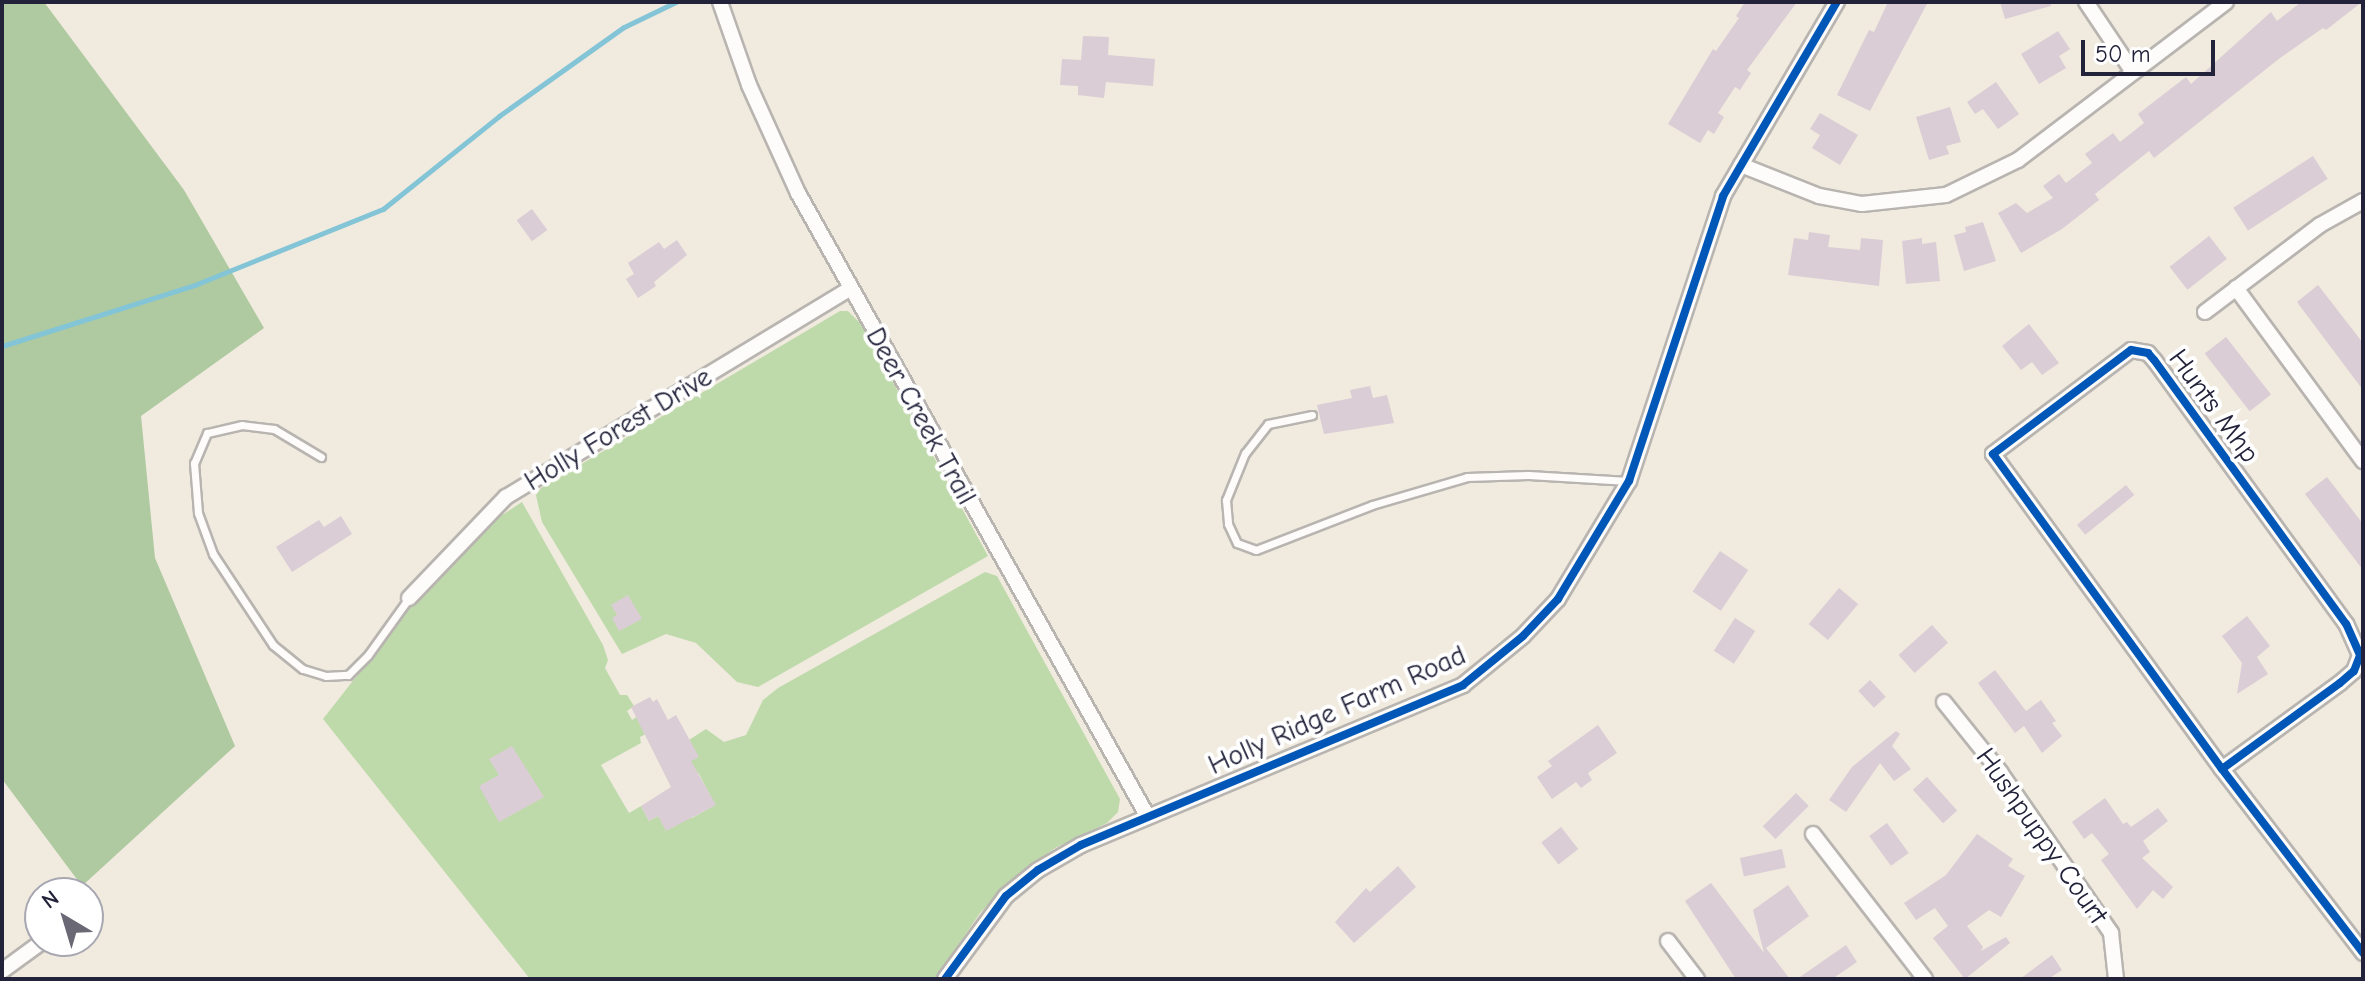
<!DOCTYPE html>
<style>
body{margin:0}
#map{position:relative;width:2365px;height:981px;overflow:hidden;background:#f0eadf;font-family:"Comic Neue",sans-serif}
div>[style]{position:absolute}
[style*='--x']{left:calc(var(--x)*1px);top:calc(var(--y)*1px);width:calc(var(--w)*1px);rotate:calc(var(--a)*1deg)}
.green>*{inset:0;background:#bfdaaa}
.forest>*{inset:0;background:#afcaa0}
.stream>*{height:5px;margin:-2.5px;padding:0 2.5px;transform-origin:2.5px;border-radius:2.5px;background:#83c5d6}
.building>*{inset:0;background:#dbcdd5;transform-origin:0 0}
.roads{filter:drop-shadow(2px 0 #b8b4b0) drop-shadow(-2px 0 #b8b4b0) drop-shadow(0 2px #b8b4b0) drop-shadow(0 -2px #b8b4b0)}
.service>*{height:7px;margin:-3.5px;padding:0 3.5px;transform-origin:3.5px;border-radius:3.5px;background:#fdfcfa}
.minor>*{height:14px;margin:-7px;padding:0 7px;transform-origin:7px;border-radius:7px;background:#fdfcfa}
.cycleway>*{height:8px;margin:-4px;padding:0 4px;transform-origin:4px;border-radius:4px;background:#0057b8}
span{translate:-50% -50%;white-space:nowrap;text-align:center;line-height:1.15;-webkit-text-stroke:8px #fff;paint-order:stroke}
.street-label{font-size:28px;color:#22223b}
.frame{position:absolute;inset:0;border:4px solid #22223b;pointer-events:none}
.north{position:absolute;left:24px;top:877px;width:80px;height:80px;box-sizing:border-box;background:#fff;border:2px solid #a7a7b1;border-radius:50%;rotate:322deg;font-size:22px;font-weight:700;line-height:32px;text-align:center;color:#22223b}
.north::after{content:'';display:block;margin:auto;width:28px;height:36px;background:#6a6874;clip-path:polygon(50% 0,100% 100%,50% 72%,0 100%)}
.scale{position:absolute;left:2081px;top:40px;width:134px;height:36px;box-sizing:border-box;border:4px solid #22223b;border-top:0;padding-left:10px;font-size:24px;line-height:28px;white-space:nowrap;color:#22223b;-webkit-text-stroke:6px #fff;paint-order:stroke}
</style>
<div id="map">
<div class="green">
<div style="clip-path:polygon(840px 311px,848px 311px,861px 324px,988px 556px,758px 687px,737px 682px,696px 643px,666px 634px,622px 654px,542px 522px,536px 495px,541px 488px)"></div>
<div style="clip-path:polygon(522px 502px,603px 645px,608px 660px,605px 668px,620px 695px,627px 695px,634px 706px,627px 711px,632px 720px,638px 716px,648px 733px,640px 737px,641px 743px,601px 765px,629px 813px,641px 806px,649px 821px,658px 816px,692px 818px,715px 805px,699px 774px,687px 763px,689px 740px,706px 729px,724px 742px,746px 735px,763px 700px,778px 688px,985px 572px,997px 576px,1120px 799px,1118px 812px,1107px 823px,1055px 848px,1014px 878px,980px 913px,935px 979px,530px 979px,323px 719px,417px 599px,475px 533px)"></div>
</div>
<div class="forest">
<div style="clip-path:polygon(2px 2px,44px 2px,184px 190px,264px 328px,141px 416px,155px 558px,235px 746px,82px 886px,2px 779px)"></div>
</div>
<div class="stream">
<div style="--x:2;--y:346;--w:205;--a:-17.6"></div>
<div style="--x:197;--y:284;--w:201;--a:-22"></div>
<div style="--x:383;--y:209;--w:149;--a:-38.7"></div>
<div style="--x:499;--y:116;--w:153;--a:-35.5"></div>
<div style="--x:624;--y:27;--w:58;--a:-25.7"></div>
</div>
<div class="building">
<div style="clip-path:polygon(1745px 2px,1797px 2px,1747px 70px,1751px 73px,1740px 90px,1735px 87px,1718px 113px,1724px 117px,1714px 134px,1708px 130px,1700px 143px,1668px 124px,1713px 49px,1716px 51px,1739px 18px,1736px 16px)"></div>
<div style="clip-path:polygon(1888px 2px,1928px 2px,1870px 111px,1837px 95px,1869px 30px,1874px 32px)"></div>
<div style="clip-path:polygon(2000px 2px,2051px 2px,2051px 6px,2005px 19px)"></div>
<div style="clip-path:polygon(2301px 2px,2362px 2px,2326px 30px,2323px 28px,2280px 58px,2154px 158px,2149px 151px,2095px 194px,2099px 200px,2062px 229px,2021px 253px,1998px 213px,2016px 203px,2027px 213px,2053px 198px,2043px 186px,2059px 174px,2066px 183px,2092px 163px,2085px 154px,2113px 133px,2120px 142px,2144px 123px,2138px 114px,2186px 77px,2191px 84px,2271px 12px,2277px 21px)"></div>
<div style="clip-path:polygon(2058px 31px,2070px 49px,2059px 56px,2066px 68px,2039px 84px,2021px 54px)"></div>
<div style="clip-path:polygon(1083px 36px,1109px 37px,1108px 55px,1155px 59px,1153px 86px,1106px 82px,1104px 98px,1078px 95px,1078px 86px,1060px 85px,1062px 59px,1081px 60px)"></div>
<div style="clip-path:polygon(1996px 82px,2019px 114px,1998px 129px,1983px 109px,1975px 114px,1967px 102px)"></div>
<div style="clip-path:polygon(1950px 107px,1961px 142px,1946px 146px,1949px 154px,1929px 160px,1916px 117px)"></div>
<div style="clip-path:polygon(1820px 113px,1858px 135px,1840px 165px,1812px 148px,1820px 135px,1810px 129px)"></div>
<div style="left:2313px;top:156px;width:27px;height:95px;rotate:57deg"></div>
<div style="left:532px;top:209px;width:26px;height:19px;rotate:54deg"></div>
<div style="clip-path:polygon(1983px 222px,1996px 261px,1964px 271px,1954px 235px,1966px 232px,1965px 227px)"></div>
<div style="clip-path:polygon(1809px 232px,1830px 235px,1828px 247px,1860px 250px,1861px 238px,1883px 240px,1879px 286px,1788px 275px,1794px 238px,1808px 240px)"></div>
<div style="left:2209px;top:236px;width:29px;height:50px;rotate:52deg"></div>
<div style="clip-path:polygon(1922px 238px,1922px 244px,1936px 242px,1940px 281px,1906px 284px,1902px 241px)"></div>
<div style="clip-path:polygon(677px 240px,687px 255px,654px 282px,656px 286px,638px 298px,626px 279px,634px 274px,628px 263px,659px 242px,664px 249px)"></div>
<div style="clip-path:polygon(2318px 285px,2363px 343px,2363px 390px,2297px 302px)"></div>
<div style="clip-path:polygon(2029px 324px,2059px 363px,2042px 375px,2032px 362px,2021px 370px,2002px 346px)"></div>
<div style="left:2226px;top:337px;width:73px;height:27px;rotate:52deg"></div>
<div style="clip-path:polygon(1370px 386px,1373px 398px,1387px 395px,1394px 423px,1324px 434px,1317px 405px,1352px 398px,1350px 390px)"></div>
<div style="clip-path:polygon(2327px 477px,2363px 524px,2363px 570px,2305px 494px)"></div>
<div style="left:2126px;top:485px;width:13px;height:63px;rotate:51deg"></div>
<div style="clip-path:polygon(341px 516px,352px 534px,292px 572px,276px 547px,319px 520px,324px 527px)"></div>
<div style="left:1720px;top:551px;width:34px;height:49px;rotate:34deg"></div>
<div style="left:1839px;top:588px;width:25px;height:47px;rotate:40deg"></div>
<div style="clip-path:polygon(628px 595px,642px 619px,619px 631px,612px 618px,617px 615px,611px 605px)"></div>
<div style="clip-path:polygon(2247px 616px,2270px 646px,2257px 657px,2268px 674px,2237px 694px,2242px 663px,2222px 636px)"></div>
<div style="left:1735px;top:618px;width:24px;height:39px;rotate:33deg"></div>
<div style="left:1932px;top:625px;width:24px;height:45px;rotate:48deg"></div>
<div style="clip-path:polygon(1995px 670px,2026px 711px,2041px 700px,2056px 721px,2052px 723px,2062px 736px,2042px 753px,2024px 726px,2015px 733px,1978px 683px)"></div>
<div style="left:1870px;top:680px;width:23px;height:16px;rotate:47deg"></div>
<div style="clip-path:polygon(650px 697px,653px 702px,657px 699px,668px 720px,676px 715px,699px 757px,691px 761px,716px 805px,666px 831px,658px 816px,649px 821px,641px 806px,671px 787px,631px 707px)"></div>
<div style="clip-path:polygon(1598px 725px,1617px 753px,1588px 773px,1592px 780px,1581px 788px,1576px 782px,1552px 799px,1537px 777px,1552px 766px,1548px 761px)"></div>
<div style="clip-path:polygon(1896px 731px,1900px 734px,1892px 746px,1911px 769px,1894px 781px,1880px 763px,1846px 812px,1829px 800px,1852px 767px)"></div>
<div style="clip-path:polygon(512px 746px,544px 797px,499px 822px,479px 786px,499px 775px,489px 759px)"></div>
<div style="left:1927px;top:777px;width:45px;height:19px;rotate:48deg"></div>
<div style="left:1796px;top:793px;width:18px;height:47px;rotate:45deg"></div>
<div style="clip-path:polygon(2105px 798px,2123px 824px,2127px 822px,2131px 827px,2158px 808px,2168px 821px,2143px 841px,2150px 852px,2142px 858px,2173px 887px,2163px 899px,2153px 890px,2137px 909px,2101px 860px,2109px 854px,2092px 833px,2084px 839px,2072px 822px)"></div>
<div style="left:1887px;top:823px;width:37px;height:22px;rotate:54deg"></div>
<div style="left:1561px;top:827px;width:28px;height:25px;rotate:52deg"></div>
<div style="clip-path:polygon(1977px 834px,2013px 859px,2008px 866px,2025px 876px,2001px 917px,1989px 910px,1967px 926px,1983px 947px,1981px 951px,2006px 937px,2010px 943px,1965px 979px,1933px 938px,1948px 926px,1935px 908px,1916px 920px,1904px 903px,1946px 875px)"></div>
<div style="left:1782px;top:849px;width:19px;height:43px;rotate:78deg"></div>
<div style="clip-path:polygon(1398px 866px,1416px 887px,1354px 943px,1335px 922px,1366px 888px,1370px 892px)"></div>
<div style="clip-path:polygon(1711px 883px,1764px 953px,1753px 910px,1788px 885px,1809px 916px,1766px 948px,1790px 979px,1736px 979px,1685px 901px)"></div>
<div style="clip-path:polygon(1846px 945px,1857px 962px,1832px 979px,1797px 979px)"></div>
<div style="clip-path:polygon(2052px 955px,2062px 970px,2048px 979px,2020px 979px)"></div>
</div>
<div class="roads">
<div class="service">
<div style="--x:1312;--y:415;--w:45;--a:168.4"></div>
<div style="--x:1268;--y:424;--w:37;--a:128"></div>
<div style="--x:1245;--y:453;--w:51;--a:112"></div>
<div style="--x:1226;--y:500;--w:24;--a:85"></div>
<div style="--x:1228;--y:524;--w:21;--a:65"></div>
<div style="--x:1237;--y:543;--w:20;--a:20"></div>
<div style="--x:1256;--y:550;--w:124;--a:-21.2"></div>
<div style="--x:1372;--y:505;--w:99;--a:-16.4"></div>
<div style="--x:1467;--y:477;--w:61;--a:-1.9"></div>
<div style="--x:1528;--y:475;--w:101;--a:3.4"></div>
<div style="--x:321;--y:457;--w:55;--a:-149.2"></div>
<div style="--x:274;--y:429;--w:32;--a:-173"></div>
<div style="--x:242;--y:425;--w:36;--a:167"></div>
<div style="--x:207;--y:433;--w:33;--a:113"></div>
<div style="--x:194;--y:463;--w:50;--a:85.4"></div>
<div style="--x:198;--y:513;--w:44;--a:69.9"></div>
<div style="--x:213;--y:554;--w:109;--a:56.6"></div>
<div style="--x:273;--y:645;--w:38;--a:39"></div>
<div style="--x:303;--y:669;--w:24;--a:17"></div>
<div style="--x:326;--y:676;--w:22;--a:-3"></div>
<div style="--x:348;--y:675;--w:28;--a:-45"></div>
<div style="--x:368;--y:655;--w:70;--a:-54.3"></div>
</div>
<div class="minor">
<div style="--x:720;--y:2;--w:88;--a:70.7"></div>
<div style="--x:749;--y:85;--w:119;--a:65.6"></div>
<div style="--x:798;--y:193;--w:715;--a:60.71"></div>
<div style="--x:2086;--y:2;--w:84;--a:56.1"></div>
<div style="--x:1741;--y:165;--w:84;--a:21.7"></div>
<div style="--x:1819;--y:196;--w:44;--a:10.5"></div>
<div style="--x:1862;--y:204;--w:84;--a:-6.1"></div>
<div style="--x:1946;--y:195;--w:80;--a:-25.9"></div>
<div style="--x:2018;--y:160;--w:261;--a:-37.2"></div>
<div style="--x:2236;--y:288;--w:215;--a:53.7"></div>
<div style="--x:2205;--y:312;--w:144;--a:-37.1"></div>
<div style="--x:2320;--y:225;--w:49;--a:-29.2"></div>
<div style="--x:409;--y:598;--w:140;--a:-46.2"></div>
<div style="--x:506;--y:497;--w:402;--a:-31.2"></div>
<div style="--x:1944;--y:702;--w:90;--a:51.3"></div>
<div style="--x:2000;--y:772;--w:196;--a:55.4"></div>
<div style="--x:2111;--y:933;--w:46;--a:83.8"></div>
<div style="--x:2222;--y:769;--w:146;--a:-36.1"></div>
<div style="--x:2340;--y:683;--w:18;--a:-41"></div>
<div style="--x:2354;--y:671;--w:17;--a:-69"></div>
<div style="--x:2360;--y:655;--w:34;--a:-114"></div>
<div style="--x:2346;--y:624;--w:326;--a:-126"></div>
<div style="--x:2154;--y:360;--w:9;--a:-131"></div>
<div style="--x:2148;--y:353;--w:17;--a:-170"></div>
<div style="--x:2131;--y:350;--w:173;--a:143"></div>
<div style="--x:1993;--y:454;--w:389;--a:54"></div>
<div style="--x:2222;--y:769;--w:232;--a:52.5"></div>
<div style="--x:1813;--y:834;--w:183;--a:52.3"></div>
<div style="--x:1668;--y:941;--w:48;--a:52.7"></div>
<div style="--x:2;--y:971;--w:51;--a:-36.2"></div>
<div style="--x:945;--y:979;--w:103;--a:-53.7"></div>
<div style="--x:1006;--y:896;--w:41;--a:-39.1"></div>
<div style="--x:1038;--y:870;--w:50;--a:-30.2"></div>
<div style="--x:1081;--y:845;--w:414;--a:-22.7"></div>
<div style="--x:1463;--y:685;--w:77;--a:-39.2"></div>
<div style="--x:1523;--y:636;--w:51;--a:-46.6"></div>
<div style="--x:1558;--y:599;--w:138;--a:-59"></div>
<div style="--x:1629;--y:481;--w:300;--a:-71.7"></div>
<div style="--x:1723;--y:196;--w:225;--a:-59.6"></div>
</div>
</div>
<div class="cycleway">
<div style="--x:2222;--y:769;--w:146;--a:-36.1"></div>
<div style="--x:2340;--y:683;--w:18;--a:-41"></div>
<div style="--x:2354;--y:671;--w:17;--a:-69"></div>
<div style="--x:2360;--y:655;--w:34;--a:-114"></div>
<div style="--x:2346;--y:624;--w:326;--a:-126"></div>
<div style="--x:2154;--y:360;--w:9;--a:-131"></div>
<div style="--x:2148;--y:353;--w:17;--a:-170"></div>
<div style="--x:2131;--y:350;--w:173;--a:143"></div>
<div style="--x:1993;--y:454;--w:389;--a:54"></div>
<div style="--x:2222;--y:769;--w:232;--a:52.5"></div>
<div style="--x:945;--y:979;--w:103;--a:-53.7"></div>
<div style="--x:1006;--y:896;--w:41;--a:-39.1"></div>
<div style="--x:1038;--y:870;--w:50;--a:-30.2"></div>
<div style="--x:1081;--y:845;--w:414;--a:-22.7"></div>
<div style="--x:1463;--y:685;--w:77;--a:-39.2"></div>
<div style="--x:1523;--y:636;--w:51;--a:-46.6"></div>
<div style="--x:1558;--y:599;--w:138;--a:-59"></div>
<div style="--x:1629;--y:481;--w:300;--a:-71.7"></div>
<div style="--x:1723;--y:196;--w:225;--a:-59.6"></div>
</div>
<div class="street-label">
<span style="left:2214px;top:406px;rotate:54deg">Hunts Mhp</span>
<span style="left:921px;top:416px;rotate:61deg">Deer Creek Trail</span>
<span style="left:618px;top:429px;rotate:-31deg">Holly Forest Drive</span>
<span style="left:1337px;top:710px;rotate:-24deg">Holly Ridge Farm Road</span>
<span style="left:2042px;top:836px;rotate:55deg">Hushpuppy Court</span>
</div>
<div class="frame"></div>
<div class="north">N</div>
<div class="scale">50 m</div>
</div>
